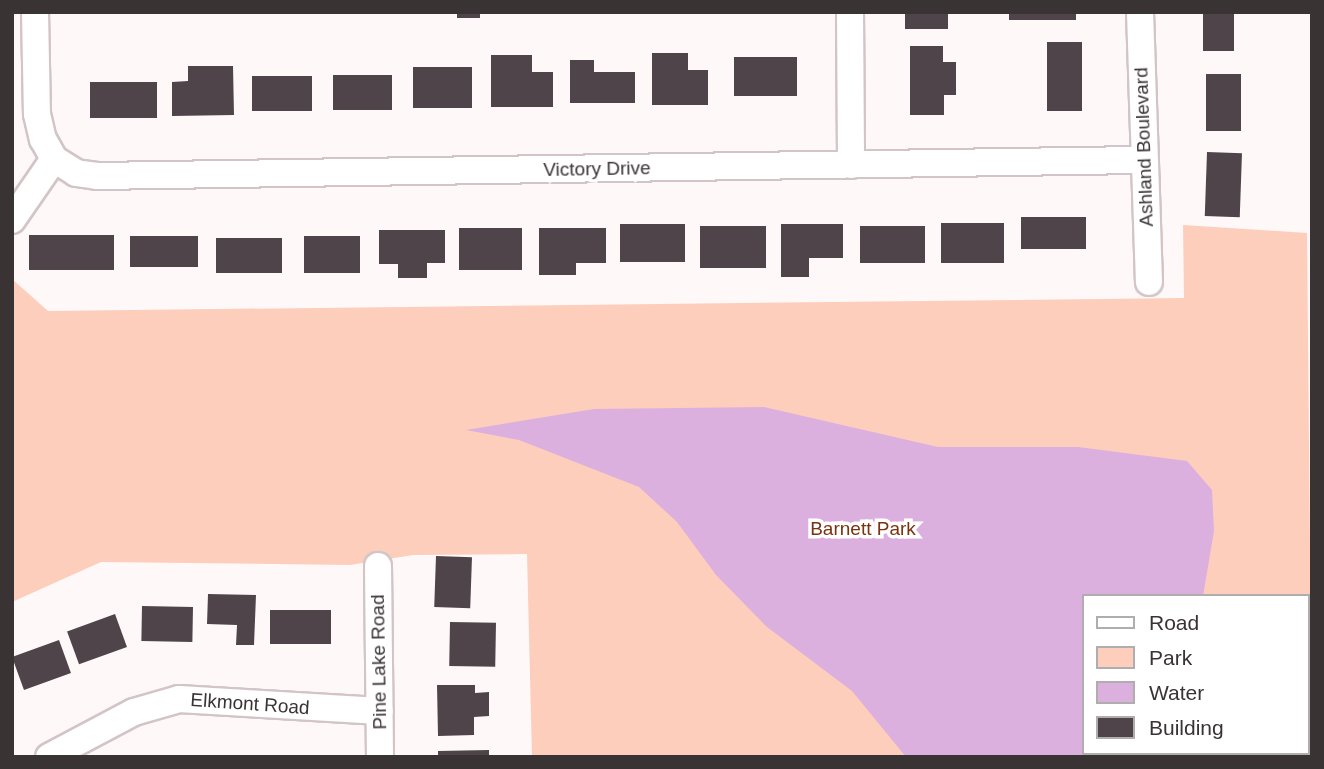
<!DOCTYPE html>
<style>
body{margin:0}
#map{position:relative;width:1324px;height:769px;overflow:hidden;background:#fef8f9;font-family:Arial,sans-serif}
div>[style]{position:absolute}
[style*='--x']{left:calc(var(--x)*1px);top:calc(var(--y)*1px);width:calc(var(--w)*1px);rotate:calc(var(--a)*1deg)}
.green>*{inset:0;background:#fdcebb}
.water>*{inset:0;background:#dcb0de}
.building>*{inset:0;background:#4e4449;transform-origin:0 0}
.roads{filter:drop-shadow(2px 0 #d3c5c7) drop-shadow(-2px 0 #d3c5c7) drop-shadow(0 2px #d3c5c7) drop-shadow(0 -2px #d3c5c7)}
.minor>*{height:26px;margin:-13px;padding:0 13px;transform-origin:13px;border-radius:13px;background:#fff}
span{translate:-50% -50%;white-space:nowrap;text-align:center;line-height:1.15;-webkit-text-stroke:7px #fff;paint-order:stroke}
.street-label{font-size:19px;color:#393334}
.park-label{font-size:19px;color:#79330e}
.frame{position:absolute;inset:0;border:14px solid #393334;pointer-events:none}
.legend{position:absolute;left:1082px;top:594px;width:228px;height:161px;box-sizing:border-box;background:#fff;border:2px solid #b0adae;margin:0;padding:9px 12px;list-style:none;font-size:21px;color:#393334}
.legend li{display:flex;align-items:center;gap:14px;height:35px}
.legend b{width:35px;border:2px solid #b0adae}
</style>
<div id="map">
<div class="green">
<div style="clip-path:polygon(evenodd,1183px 225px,1307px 233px,1312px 757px,532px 757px,527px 554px,413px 555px,350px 565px,101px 562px,12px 602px,12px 279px,48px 311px,1184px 298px,1183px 225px,1084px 596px,1308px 596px,1308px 753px,1084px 753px,1084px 596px)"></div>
</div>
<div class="water">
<div style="clip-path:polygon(764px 407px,938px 447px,1078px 447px,1187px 461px,1212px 490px,1214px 531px,1203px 596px,1084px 596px,1084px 753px,1243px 757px,906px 757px,852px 691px,767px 627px,716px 575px,677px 522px,639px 487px,519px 440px,466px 430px,594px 409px)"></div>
</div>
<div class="building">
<div style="left:457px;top:12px;width:23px;height:6px"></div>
<div style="left:905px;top:12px;width:43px;height:17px"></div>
<div style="left:1009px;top:12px;width:67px;height:8px"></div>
<div style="left:1203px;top:12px;width:31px;height:39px"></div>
<div style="left:1047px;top:42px;width:35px;height:69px"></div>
<div style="clip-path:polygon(910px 46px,943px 46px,943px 62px,956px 62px,956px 95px,944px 95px,944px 115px,910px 115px)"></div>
<div style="clip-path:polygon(652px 53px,688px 53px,688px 70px,708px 70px,708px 105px,652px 105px)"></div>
<div style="clip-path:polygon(491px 55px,532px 55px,532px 72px,553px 72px,553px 107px,491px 107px)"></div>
<div style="left:734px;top:57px;width:63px;height:39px"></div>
<div style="clip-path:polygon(570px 60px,594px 60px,594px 72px,635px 72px,635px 103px,570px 103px)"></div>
<div style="clip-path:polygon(188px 66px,233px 66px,234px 115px,172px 116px,172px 82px,188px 81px)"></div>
<div style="left:413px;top:67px;width:59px;height:41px"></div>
<div style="left:1206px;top:74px;width:35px;height:57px"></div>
<div style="left:333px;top:75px;width:59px;height:35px"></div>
<div style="left:252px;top:76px;width:60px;height:35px"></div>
<div style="left:90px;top:82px;width:67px;height:36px"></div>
<div style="left:1207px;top:152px;width:35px;height:64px;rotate:2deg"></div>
<div style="left:1021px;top:217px;width:65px;height:32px"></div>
<div style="left:1004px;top:223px;width:40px;height:63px;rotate:90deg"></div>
<div style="left:620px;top:224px;width:65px;height:38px"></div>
<div style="clip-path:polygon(781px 224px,843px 224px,843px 258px,809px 258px,809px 277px,781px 277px)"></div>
<div style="left:700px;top:226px;width:66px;height:42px"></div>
<div style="left:860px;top:226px;width:65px;height:37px"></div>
<div style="left:459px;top:228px;width:63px;height:42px"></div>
<div style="clip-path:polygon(539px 228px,606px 228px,606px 263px,576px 263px,576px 275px,539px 275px)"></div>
<div style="clip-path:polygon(379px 230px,445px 230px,445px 263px,427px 263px,427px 278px,398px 278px,398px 264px,379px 264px)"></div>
<div style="left:29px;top:235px;width:85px;height:35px"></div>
<div style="left:130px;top:236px;width:68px;height:31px"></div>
<div style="left:360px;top:236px;width:37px;height:56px;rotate:90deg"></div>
<div style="left:216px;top:238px;width:66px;height:35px"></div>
<div style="left:436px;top:556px;width:36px;height:51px;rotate:2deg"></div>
<div style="clip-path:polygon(208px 594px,256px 595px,254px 645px,236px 645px,237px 625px,207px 624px)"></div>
<div style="left:142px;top:606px;width:51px;height:35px;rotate:1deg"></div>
<div style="left:270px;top:610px;width:61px;height:34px"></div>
<div style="left:115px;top:614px;width:35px;height:51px;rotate:70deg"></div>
<div style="left:450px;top:622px;width:46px;height:44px;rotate:1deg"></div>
<div style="left:59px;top:640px;width:35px;height:50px;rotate:70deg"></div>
<div style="clip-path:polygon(437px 685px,475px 685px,475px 693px,489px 692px,489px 716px,474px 717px,474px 735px,438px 736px)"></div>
<div style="clip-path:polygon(489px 750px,489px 757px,438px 757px,438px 751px)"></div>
</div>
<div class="roads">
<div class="minor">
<div style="--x:35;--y:12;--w:102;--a:88.9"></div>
<div style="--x:37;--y:114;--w:26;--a:77"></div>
<div style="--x:43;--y:139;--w:23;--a:61"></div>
<div style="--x:54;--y:159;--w:26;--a:32"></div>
<div style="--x:76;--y:173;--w:21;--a:8"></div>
<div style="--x:97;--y:176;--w:1047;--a:-0.88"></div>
<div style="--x:850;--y:12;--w:153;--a:89.6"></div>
<div style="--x:1140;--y:12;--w:270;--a:88.1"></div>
<div style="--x:12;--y:220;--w:74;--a:-55.5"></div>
<div style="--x:378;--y:566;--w:191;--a:89.4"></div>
<div style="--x:49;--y:757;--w:96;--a:-27.9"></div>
<div style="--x:134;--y:712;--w:47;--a:-16.1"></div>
<div style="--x:179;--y:699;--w:201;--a:3.4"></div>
</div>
</div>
<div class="street-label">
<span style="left:1144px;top:147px;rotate:-92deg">Ashland Boulevard</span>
<span style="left:597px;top:169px;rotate:-1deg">Victory Drive</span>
<span style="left:379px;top:662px;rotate:-91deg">Pine Lake Road</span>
<span style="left:250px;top:704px;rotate:4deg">Elkmont Road</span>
</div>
<div class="park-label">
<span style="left:863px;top:529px">Barnett Park</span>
</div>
<div class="frame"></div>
<ul class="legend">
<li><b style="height:9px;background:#fff"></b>Road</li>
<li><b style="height:19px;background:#fdcebb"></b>Park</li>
<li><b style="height:19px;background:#dcb0de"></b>Water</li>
<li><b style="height:19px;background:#4e4449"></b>Building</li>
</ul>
</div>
